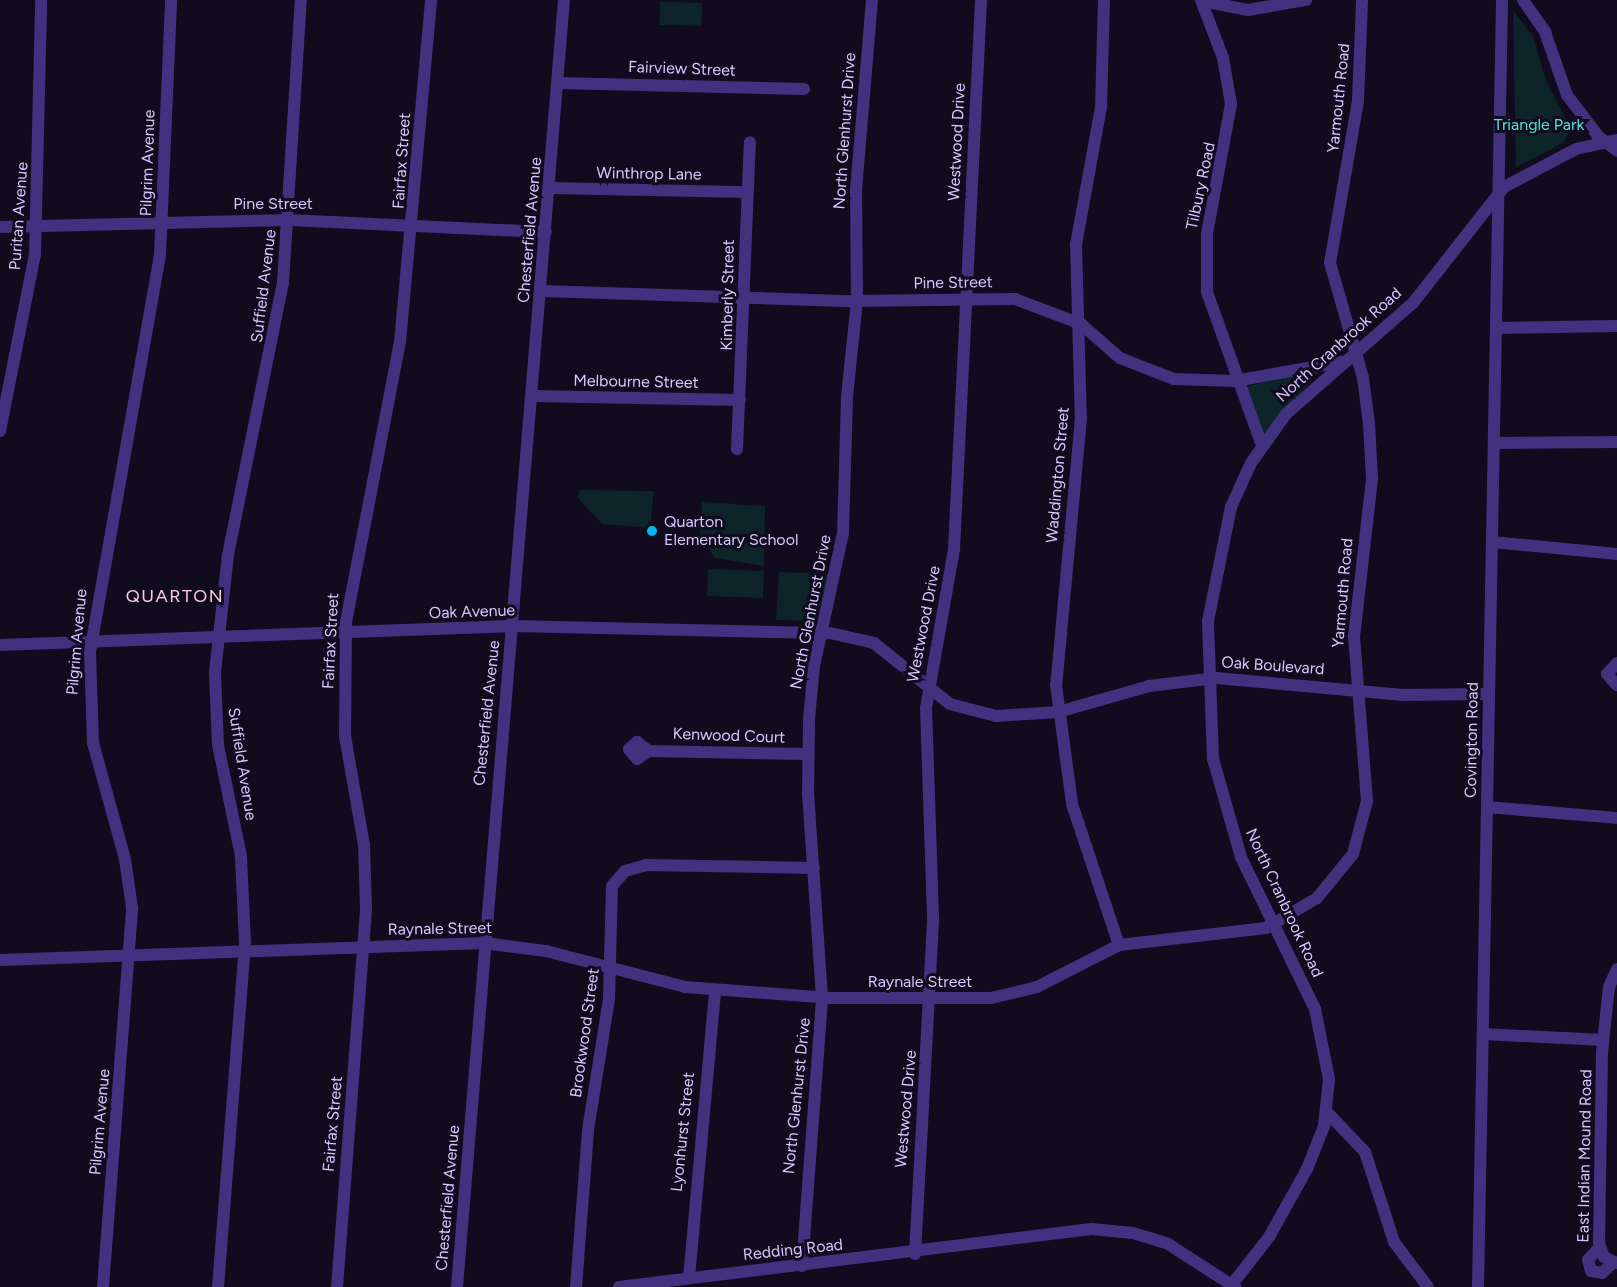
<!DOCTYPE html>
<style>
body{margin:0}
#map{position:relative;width:1617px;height:1287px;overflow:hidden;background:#110b1e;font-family:Figtree,sans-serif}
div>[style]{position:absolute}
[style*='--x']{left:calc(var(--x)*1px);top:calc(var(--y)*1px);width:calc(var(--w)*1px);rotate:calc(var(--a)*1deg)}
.green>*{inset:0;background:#0d2528;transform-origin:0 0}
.minor>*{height:12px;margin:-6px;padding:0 6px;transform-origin:6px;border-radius:6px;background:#413280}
.dots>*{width:16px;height:16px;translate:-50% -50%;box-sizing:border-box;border:3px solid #110b1e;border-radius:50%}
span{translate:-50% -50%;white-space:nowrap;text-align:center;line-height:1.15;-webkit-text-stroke:6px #110b1e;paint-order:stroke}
.street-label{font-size:16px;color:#d6c8ff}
.park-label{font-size:16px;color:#4de6d6}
.poi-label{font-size:16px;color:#d6c8ff}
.left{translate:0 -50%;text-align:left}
.neighbourhood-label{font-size:18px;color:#ffcae4;letter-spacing:1.5px}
</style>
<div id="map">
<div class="green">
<div style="left:660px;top:2px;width:42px;height:23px;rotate:1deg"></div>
<div style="clip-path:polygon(1513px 10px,1533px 36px,1545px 78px,1571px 129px,1563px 143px,1516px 167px)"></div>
<div style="clip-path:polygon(1317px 370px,1318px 373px,1264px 434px,1244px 387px)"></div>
<div style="clip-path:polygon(579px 490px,654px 491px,650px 528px,602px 524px,578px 498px)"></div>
<div style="clip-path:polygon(702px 502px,765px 506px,764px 566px,715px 558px,700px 533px)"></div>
<div style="left:708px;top:569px;width:56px;height:27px;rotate:2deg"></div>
<div style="clip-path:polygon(779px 572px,829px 574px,817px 621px,776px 620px)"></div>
</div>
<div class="minor">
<div style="--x:1104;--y:0;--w:107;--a:91.6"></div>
<div style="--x:1101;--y:107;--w:139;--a:100.3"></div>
<div style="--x:1076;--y:244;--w:174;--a:88.4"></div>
<div style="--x:1081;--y:418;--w:268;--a:95.3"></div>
<div style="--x:1056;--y:685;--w:120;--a:82.3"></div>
<div style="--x:1072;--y:804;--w:149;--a:71.6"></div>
<div style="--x:1201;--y:0;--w:62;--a:69.2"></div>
<div style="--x:1223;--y:58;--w:47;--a:80.1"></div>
<div style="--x:1231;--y:104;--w:132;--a:100.5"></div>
<div style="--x:1207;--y:234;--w:58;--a:90"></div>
<div style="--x:1207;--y:292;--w:164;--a:70.3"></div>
<div style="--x:1523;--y:0;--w:39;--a:55"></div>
<div style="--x:1545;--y:32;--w:67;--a:70.8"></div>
<div style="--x:1567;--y:95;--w:51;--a:52.9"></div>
<div style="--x:1598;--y:136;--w:24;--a:38"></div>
<div style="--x:1203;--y:1;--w:46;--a:11.3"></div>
<div style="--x:1248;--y:10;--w:59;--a:-9.8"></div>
<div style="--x:558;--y:83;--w:246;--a:1.4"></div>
<div style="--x:550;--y:188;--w:197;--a:1.2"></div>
<div style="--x:0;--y:227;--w:289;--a:-1.4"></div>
<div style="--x:289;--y:220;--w:257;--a:2.7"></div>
<div style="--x:542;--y:291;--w:308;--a:1.9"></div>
<div style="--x:850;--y:301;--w:165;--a:-0.7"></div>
<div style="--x:1015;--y:299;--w:71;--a:20.7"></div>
<div style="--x:1081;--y:324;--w:52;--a:41.1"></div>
<div style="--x:1120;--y:358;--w:58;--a:21.3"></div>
<div style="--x:1174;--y:379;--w:61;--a:1.9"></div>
<div style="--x:1235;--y:381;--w:108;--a:-10.2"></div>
<div style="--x:1496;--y:328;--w:121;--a:-0.9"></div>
<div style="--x:532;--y:396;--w:208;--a:1.1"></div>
<div style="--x:0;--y:431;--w:180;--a:-78.8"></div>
<div style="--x:35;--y:254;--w:254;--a:-88.6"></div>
<div style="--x:1494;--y:443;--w:123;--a:-0.5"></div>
<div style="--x:737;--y:449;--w:307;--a:-87.6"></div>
<div style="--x:1492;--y:542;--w:126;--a:5.5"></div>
<div style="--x:0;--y:645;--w:513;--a:-2.12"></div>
<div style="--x:513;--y:626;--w:317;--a:1.3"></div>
<div style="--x:830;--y:633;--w:45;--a:12.8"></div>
<div style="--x:874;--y:643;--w:97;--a:38.8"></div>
<div style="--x:950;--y:704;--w:48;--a:14.6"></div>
<div style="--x:996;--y:716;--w:62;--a:-3.7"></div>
<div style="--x:1058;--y:712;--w:95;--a:-15.9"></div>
<div style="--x:1149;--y:686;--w:67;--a:-6.8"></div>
<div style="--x:1216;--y:678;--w:188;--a:5.2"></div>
<div style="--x:1403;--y:695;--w:86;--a:-0.7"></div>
<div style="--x:1617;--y:663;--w:15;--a:132"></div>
<div style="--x:1607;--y:674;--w:15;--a:48"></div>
<div style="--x:649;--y:751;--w:14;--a:146"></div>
<div style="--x:637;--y:759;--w:13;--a:-129"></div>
<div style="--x:629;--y:749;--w:11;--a:-41"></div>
<div style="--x:637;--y:742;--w:15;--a:37"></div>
<div style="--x:649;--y:751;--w:158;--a:1.1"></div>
<div style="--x:1487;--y:807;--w:130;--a:4.8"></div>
<div style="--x:0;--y:960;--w:484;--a:-2"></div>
<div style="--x:484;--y:943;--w:63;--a:7.4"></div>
<div style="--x:546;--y:951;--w:144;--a:14.5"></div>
<div style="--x:685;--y:987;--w:145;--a:4.3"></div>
<div style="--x:830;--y:998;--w:161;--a:0"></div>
<div style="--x:991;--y:998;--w:47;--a:-13.4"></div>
<div style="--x:1037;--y:987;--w:92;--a:-27.1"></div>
<div style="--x:1119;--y:945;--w:148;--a:-6.6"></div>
<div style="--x:1266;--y:928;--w:59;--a:-30.5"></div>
<div style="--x:1317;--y:898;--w:57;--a:-50.7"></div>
<div style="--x:1353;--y:854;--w:55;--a:-75.2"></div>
<div style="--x:1367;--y:801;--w:165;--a:-94.5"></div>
<div style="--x:1354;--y:637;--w:159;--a:-83.5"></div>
<div style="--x:1372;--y:479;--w:55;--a:-93.1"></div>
<div style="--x:1369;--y:424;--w:46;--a:-97.4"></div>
<div style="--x:1363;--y:378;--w:120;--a:-106"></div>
<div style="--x:1330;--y:263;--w:164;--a:-80.2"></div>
<div style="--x:1358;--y:101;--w:101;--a:-87.7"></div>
<div style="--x:1617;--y:969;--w:20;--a:114"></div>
<div style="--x:1609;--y:987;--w:65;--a:96.1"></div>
<div style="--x:1602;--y:1052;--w:191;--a:90.9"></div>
<div style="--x:1599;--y:1243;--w:15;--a:70"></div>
<div style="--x:1604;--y:1257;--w:14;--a:25"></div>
<div style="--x:1483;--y:1034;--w:120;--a:2.9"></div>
<div style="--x:1326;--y:1111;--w:57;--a:46.4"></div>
<div style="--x:1365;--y:1152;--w:95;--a:72.1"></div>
<div style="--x:1394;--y:1242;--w:56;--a:52.9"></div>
<div style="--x:1599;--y:1248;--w:16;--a:133"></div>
<div style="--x:1588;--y:1260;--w:11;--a:75"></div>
<div style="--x:1591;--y:1271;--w:11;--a:10"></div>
<div style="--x:1602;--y:1273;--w:16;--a:-43"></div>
<div style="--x:915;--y:1254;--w:337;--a:-86.9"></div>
<div style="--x:933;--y:917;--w:209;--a:-91.9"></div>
<div style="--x:926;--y:708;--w:161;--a:-80"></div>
<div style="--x:954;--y:549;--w:550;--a:-87.18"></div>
<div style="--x:802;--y:1266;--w:269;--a:-85.7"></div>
<div style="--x:822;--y:998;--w:203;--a:-93.9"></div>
<div style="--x:808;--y:795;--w:76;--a:-89.2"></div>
<div style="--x:809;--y:719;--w:53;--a:-84.6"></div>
<div style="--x:814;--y:666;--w:136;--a:-77.7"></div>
<div style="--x:843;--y:533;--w:136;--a:-88.3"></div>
<div style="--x:847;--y:397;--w:97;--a:-84.1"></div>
<div style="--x:857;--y:301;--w:111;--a:-90.5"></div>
<div style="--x:856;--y:190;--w:191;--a:-85.2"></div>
<div style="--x:689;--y:1278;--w:289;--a:-84.8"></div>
<div style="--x:103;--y:1287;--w:380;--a:-85.6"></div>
<div style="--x:132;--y:908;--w:49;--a:-98.1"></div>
<div style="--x:125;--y:859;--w:120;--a:-105.4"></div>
<div style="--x:93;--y:743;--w:91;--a:-91.9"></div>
<div style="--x:90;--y:652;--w:403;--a:-80"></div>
<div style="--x:160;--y:255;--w:255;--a:-87.5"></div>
<div style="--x:218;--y:1287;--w:346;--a:-85.5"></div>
<div style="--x:245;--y:942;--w:86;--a:-92.7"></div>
<div style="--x:241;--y:856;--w:113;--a:-101.7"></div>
<div style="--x:218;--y:745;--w:73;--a:-92.4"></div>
<div style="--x:215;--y:672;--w:118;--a:-83.7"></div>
<div style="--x:228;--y:555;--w:278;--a:-78.6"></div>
<div style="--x:283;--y:283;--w:284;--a:-86.4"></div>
<div style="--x:337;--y:1287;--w:380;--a:-85.6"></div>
<div style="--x:366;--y:908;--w:63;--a:-91.8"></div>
<div style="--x:364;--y:845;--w:111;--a:-99.9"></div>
<div style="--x:345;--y:736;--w:114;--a:-89.5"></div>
<div style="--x:346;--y:622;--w:285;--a:-79.1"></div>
<div style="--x:400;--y:342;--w:343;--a:-84.8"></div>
<div style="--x:457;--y:1287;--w:1291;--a:-85.25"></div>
<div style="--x:576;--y:1287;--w:157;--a:-85.6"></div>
<div style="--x:588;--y:1130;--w:133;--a:-80.9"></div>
<div style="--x:609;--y:999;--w:113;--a:-88.5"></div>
<div style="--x:612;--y:886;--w:20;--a:-49"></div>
<div style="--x:625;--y:871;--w:22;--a:-16"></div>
<div style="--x:646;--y:865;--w:168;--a:1"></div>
<div style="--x:619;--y:1287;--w:476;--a:-7"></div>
<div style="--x:1091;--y:1229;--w:42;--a:5.4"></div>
<div style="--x:1133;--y:1233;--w:37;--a:17"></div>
<div style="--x:1168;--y:1244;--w:80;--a:32.7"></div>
<div style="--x:1230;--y:1287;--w:63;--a:-52"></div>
<div style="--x:1269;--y:1237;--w:78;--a:-60.8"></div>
<div style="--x:1307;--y:1169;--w:46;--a:-68.4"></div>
<div style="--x:1324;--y:1126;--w:47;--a:-83.9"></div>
<div style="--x:1329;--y:1079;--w:71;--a:-101.3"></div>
<div style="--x:1315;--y:1009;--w:169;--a:-116"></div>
<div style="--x:1241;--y:857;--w:102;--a:-105.9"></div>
<div style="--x:1213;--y:759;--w:138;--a:-92.1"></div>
<div style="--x:1208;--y:621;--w:116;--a:-78.6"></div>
<div style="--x:1231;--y:507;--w:48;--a:-65.6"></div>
<div style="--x:1251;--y:463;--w:60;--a:-54.5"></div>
<div style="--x:1286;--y:414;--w:169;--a:-41.2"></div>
<div style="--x:1413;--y:303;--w:147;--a:-51.9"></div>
<div style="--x:1504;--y:187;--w:81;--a:-27.8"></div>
<div style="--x:1576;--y:149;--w:42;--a:-12.4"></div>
<div style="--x:1478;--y:1287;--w:1287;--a:-88.93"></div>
</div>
<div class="dots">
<div style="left:652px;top:531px;background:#00b7f3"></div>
</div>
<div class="street-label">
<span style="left:682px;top:69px;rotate:2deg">Fairview Street</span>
<span style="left:1339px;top:98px;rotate:-84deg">Yarmouth Road</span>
<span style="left:845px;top:131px;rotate:-86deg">North Glenhurst Drive</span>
<span style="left:957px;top:142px;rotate:-87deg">Westwood Drive</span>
<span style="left:402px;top:161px;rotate:-86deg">Fairfax Street</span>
<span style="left:148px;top:163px;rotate:-88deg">Pilgrim Avenue</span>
<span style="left:649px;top:174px;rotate:1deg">Winthrop Lane</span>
<span style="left:1201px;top:186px;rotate:-78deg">Tilbury Road</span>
<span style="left:273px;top:204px">Pine Street</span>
<span style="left:19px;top:216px;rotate:-86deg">Puritan Avenue</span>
<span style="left:530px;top:230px;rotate:-85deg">Chesterfield Avenue</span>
<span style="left:953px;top:283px;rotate:-1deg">Pine Street</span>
<span style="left:264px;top:286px;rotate:-83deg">Suffield Avenue</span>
<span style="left:728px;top:295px;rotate:-89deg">Kimberly Street</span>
<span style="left:1339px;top:345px;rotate:-42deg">North Cranbrook Road</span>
<span style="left:636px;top:382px;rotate:1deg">Melbourne Street</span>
<span style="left:1058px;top:475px;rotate:-85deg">Waddington Street</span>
<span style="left:1343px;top:593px;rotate:-85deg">Yarmouth Road</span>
<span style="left:472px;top:612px;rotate:-2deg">Oak Avenue</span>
<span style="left:811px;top:612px;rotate:-79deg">North Glenhurst Drive</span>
<span style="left:924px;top:624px;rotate:-79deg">Westwood Drive</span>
<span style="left:331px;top:641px;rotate:-87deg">Fairfax Street</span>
<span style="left:77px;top:642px;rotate:-85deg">Pilgrim Avenue</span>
<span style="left:1273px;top:666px;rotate:4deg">Oak Boulevard</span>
<span style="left:487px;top:713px;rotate:-84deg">Chesterfield Avenue</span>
<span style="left:729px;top:736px;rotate:2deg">Kenwood Court</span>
<span style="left:1472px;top:740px;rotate:-89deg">Covington Road</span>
<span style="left:242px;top:764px;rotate:81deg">Suffield Avenue</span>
<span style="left:1284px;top:903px;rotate:65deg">North Cranbrook Road</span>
<span style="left:440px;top:929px;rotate:-1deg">Raynale Street</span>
<span style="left:920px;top:982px">Raynale Street</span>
<span style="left:585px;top:1033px;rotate:-82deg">Brookwood Street</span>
<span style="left:797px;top:1096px;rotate:-84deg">North Glenhurst Drive</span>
<span style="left:906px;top:1109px;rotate:-85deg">Westwood Drive</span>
<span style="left:100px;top:1122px;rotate:-85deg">Pilgrim Avenue</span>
<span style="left:333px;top:1124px;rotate:-85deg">Fairfax Street</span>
<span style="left:683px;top:1132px;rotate:-84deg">Lyonhurst Street</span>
<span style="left:1585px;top:1156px;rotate:-89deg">East Indian Mound Road</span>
<span style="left:448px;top:1198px;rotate:-85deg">Chesterfield Avenue</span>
<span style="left:793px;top:1250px;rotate:-6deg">Redding Road</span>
</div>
<div class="park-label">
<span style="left:1539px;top:125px">Triangle Park</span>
</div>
<div class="poi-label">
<span class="left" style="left:664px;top:531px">Quarton<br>Elementary School</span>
</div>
<div class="neighbourhood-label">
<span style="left:175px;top:596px">QUARTON</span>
</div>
</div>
